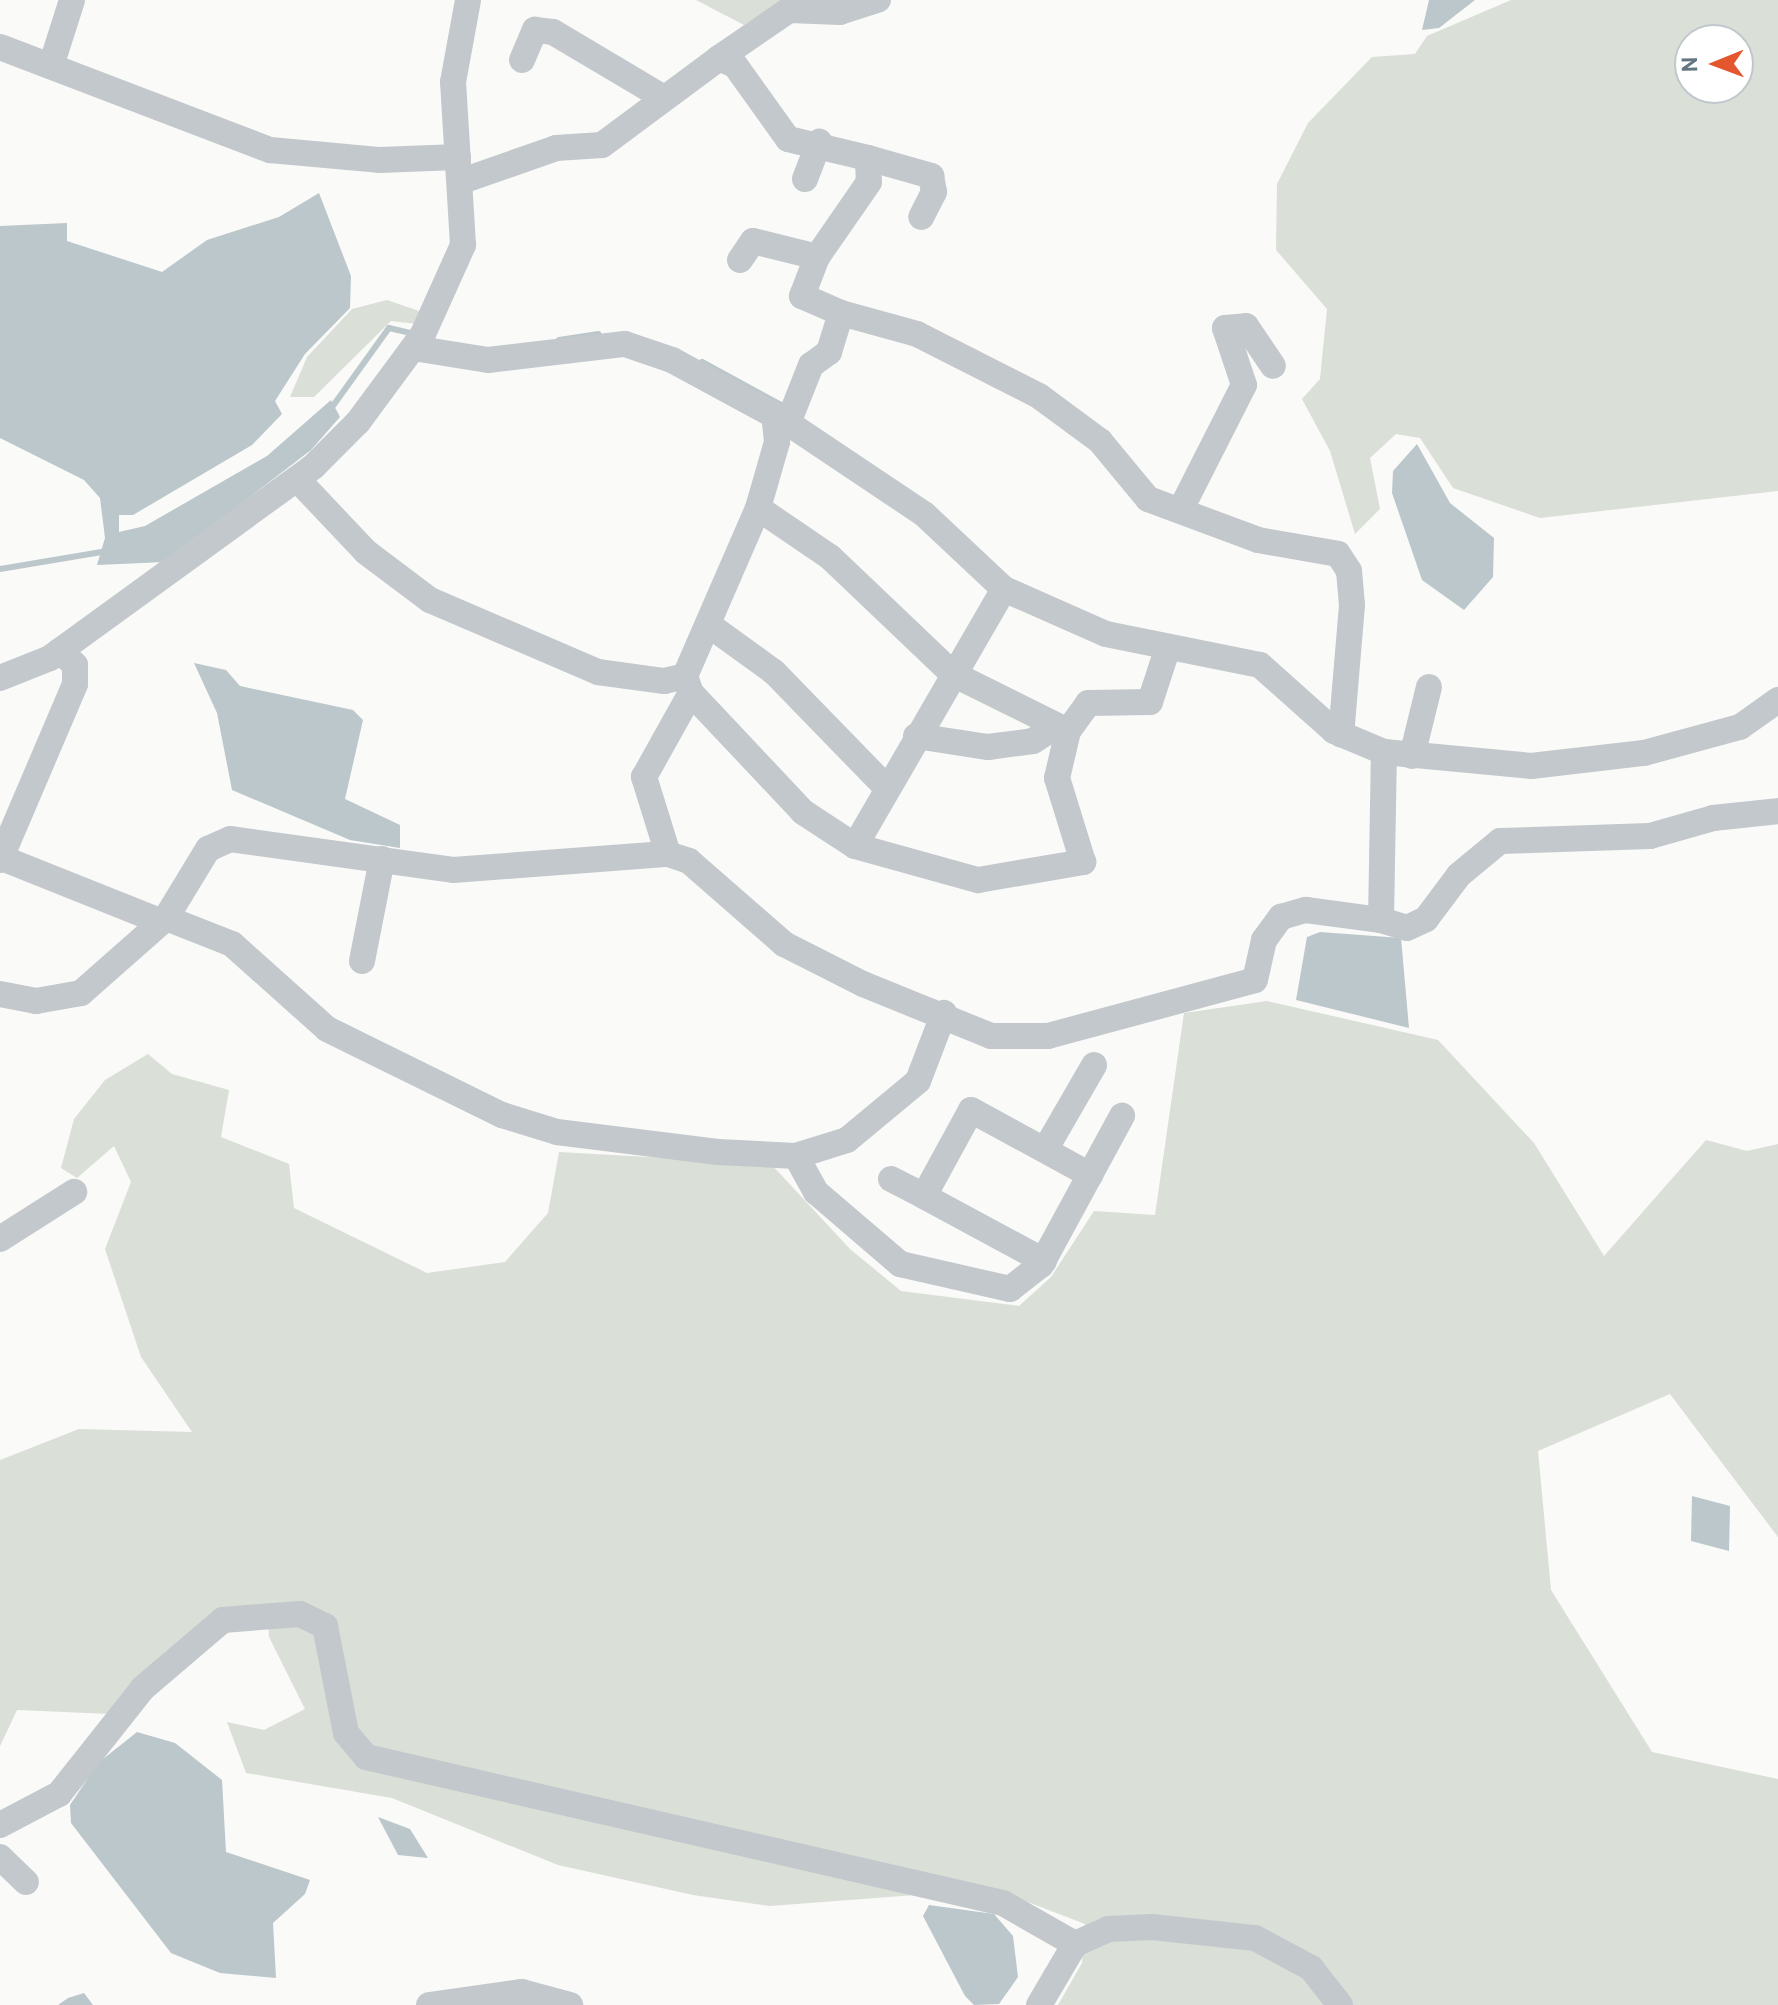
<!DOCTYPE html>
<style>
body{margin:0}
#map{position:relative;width:1778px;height:2005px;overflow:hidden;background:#fafaf8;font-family:Overpass,sans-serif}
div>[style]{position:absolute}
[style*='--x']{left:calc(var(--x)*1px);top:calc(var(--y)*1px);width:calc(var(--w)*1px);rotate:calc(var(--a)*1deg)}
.green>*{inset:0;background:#dadfd7}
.water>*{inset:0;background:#bbc7cb}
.stream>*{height:6px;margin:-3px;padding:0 3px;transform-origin:3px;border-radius:3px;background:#bbc7cb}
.minor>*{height:26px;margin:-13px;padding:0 13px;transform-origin:13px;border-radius:13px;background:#c3c8cc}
span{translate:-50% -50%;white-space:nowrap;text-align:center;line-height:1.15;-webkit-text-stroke:8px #fff;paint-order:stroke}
.north{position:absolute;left:1674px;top:24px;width:80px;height:80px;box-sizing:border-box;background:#fff;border:2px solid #c1c8cd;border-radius:50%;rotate:269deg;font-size:22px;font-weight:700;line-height:32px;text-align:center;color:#657683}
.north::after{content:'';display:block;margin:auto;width:28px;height:36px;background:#e4572e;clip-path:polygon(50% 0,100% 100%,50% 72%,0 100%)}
</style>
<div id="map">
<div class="green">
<div style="clip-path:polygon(696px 0,817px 0,779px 3px,744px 25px)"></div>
<div style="clip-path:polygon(evenodd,1511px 0,1778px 0,1778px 491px,1540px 518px,1453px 488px,1420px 438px,1396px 434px,1370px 458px,1380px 509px,1355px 534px,1330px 451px,1302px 399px,1320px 379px,1327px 309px,1276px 250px,1277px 184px,1308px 123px,1372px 57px,1415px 54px,1427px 36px,1511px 0,1690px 40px,1738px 40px,1738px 88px,1690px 88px,1690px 40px)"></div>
<div style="clip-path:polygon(387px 300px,425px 313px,417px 324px,391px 321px,314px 397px,290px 397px,307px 357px,352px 309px)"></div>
<div style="clip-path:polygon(1267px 1001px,1438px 1040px,1534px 1143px,1604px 1256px,1706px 1140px,1747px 1151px,1778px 1144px,1778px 1537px,1670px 1394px,1538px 1451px,1551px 1590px,1652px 1752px,1778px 1779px,1778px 2005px,1058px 2005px,1082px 1963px,1085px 1924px,994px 1889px,770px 1906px,693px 1895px,558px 1865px,392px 1798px,246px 1773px,227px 1722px,264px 1730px,305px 1709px,269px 1637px,267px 1606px,111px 1714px,17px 1710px,0 1746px,0 1460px,79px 1429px,192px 1432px,141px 1357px,105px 1249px,131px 1182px,114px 1146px,77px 1178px,61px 1168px,74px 1119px,105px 1080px,148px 1054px,172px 1074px,229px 1090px,221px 1137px,289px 1164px,294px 1208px,427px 1273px,505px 1262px,548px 1213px,559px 1152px,771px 1164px,850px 1249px,901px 1291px,1019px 1306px,1051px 1277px,1094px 1211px,1155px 1215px,1184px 1013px)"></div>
</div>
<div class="water">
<div style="clip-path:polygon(1429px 0,1475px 0,1439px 28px,1422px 30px)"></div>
<div style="clip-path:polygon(319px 193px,351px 276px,350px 308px,305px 354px,275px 401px,282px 414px,252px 445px,133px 515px,119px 515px,119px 532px,145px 526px,267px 456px,331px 400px,340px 417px,311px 450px,165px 562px,97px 565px,105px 538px,100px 498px,84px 480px,0 438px,0 226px,67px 223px,67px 241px,162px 272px,207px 240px,279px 217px)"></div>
<div style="clip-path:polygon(1417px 444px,1450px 503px,1494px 538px,1493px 577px,1464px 610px,1422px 580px,1392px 493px,1393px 471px)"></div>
<div style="clip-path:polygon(194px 663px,226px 670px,240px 686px,353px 710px,363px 720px,345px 799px,400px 825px,400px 848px,350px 840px,232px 790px,217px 713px)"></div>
<div style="clip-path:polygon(1320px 932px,1401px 938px,1409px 1028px,1296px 1000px,1307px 937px)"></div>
<div style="clip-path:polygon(1692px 1496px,1730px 1506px,1729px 1551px,1691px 1541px)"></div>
<div style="clip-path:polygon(137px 1732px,175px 1743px,222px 1780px,226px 1852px,310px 1880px,305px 1894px,273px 1923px,276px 1978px,220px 1973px,171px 1953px,71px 1823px,70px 1805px,98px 1763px)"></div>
<div style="clip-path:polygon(378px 1817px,410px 1829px,428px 1858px,398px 1855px)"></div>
<div style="clip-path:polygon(929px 1905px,994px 1914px,1013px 1936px,1018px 1977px,999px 2004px,974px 2005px,965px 1996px,923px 1916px)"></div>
<div style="clip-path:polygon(84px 1993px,93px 2005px,58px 2005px,68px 1998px)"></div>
</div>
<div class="stream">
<div style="--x:559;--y:340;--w:40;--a:-8.5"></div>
<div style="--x:702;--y:362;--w:92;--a:28.5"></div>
<div style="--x:330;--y:410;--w:101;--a:-54.3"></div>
<div style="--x:389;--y:328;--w:27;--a:13"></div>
<div style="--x:0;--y:569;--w:109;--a:-9.5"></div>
</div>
<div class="minor">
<div style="--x:0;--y:47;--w:289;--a:20.9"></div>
<div style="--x:270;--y:150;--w:109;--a:5.2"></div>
<div style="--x:379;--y:160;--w:79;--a:-2.2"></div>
<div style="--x:719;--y:58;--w:85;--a:-34.4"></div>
<div style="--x:789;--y:10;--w:51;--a:2.2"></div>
<div style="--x:840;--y:12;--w:40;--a:-18"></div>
<div style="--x:522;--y:60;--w:33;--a:-67"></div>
<div style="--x:535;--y:30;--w:18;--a:6"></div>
<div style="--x:553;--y:32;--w:126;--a:30.7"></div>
<div style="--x:51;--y:66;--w:69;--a:-72.3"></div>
<div style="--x:868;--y:158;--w:66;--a:15.9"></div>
<div style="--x:931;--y:176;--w:16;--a:79"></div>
<div style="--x:934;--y:192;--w:28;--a:117"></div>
<div style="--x:805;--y:179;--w:40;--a:-69"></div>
<div style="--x:462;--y:181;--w:100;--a:-19.3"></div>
<div style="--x:556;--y:148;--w:46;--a:-3.7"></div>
<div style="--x:602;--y:145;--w:146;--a:-36.6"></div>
<div style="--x:719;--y:58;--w:17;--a:24"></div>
<div style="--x:735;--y:65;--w:91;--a:54.4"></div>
<div style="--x:788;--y:139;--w:82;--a:13.4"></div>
<div style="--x:868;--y:158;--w:24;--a:88"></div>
<div style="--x:869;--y:182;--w:91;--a:124.7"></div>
<div style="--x:817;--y:257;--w:42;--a:111"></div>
<div style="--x:802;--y:296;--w:43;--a:23.6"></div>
<div style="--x:841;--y:313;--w:41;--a:107.1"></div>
<div style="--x:829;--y:352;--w:22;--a:144"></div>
<div style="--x:811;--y:365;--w:62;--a:111.6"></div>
<div style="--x:740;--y:260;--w:23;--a:-56"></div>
<div style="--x:753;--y:241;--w:66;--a:14"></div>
<div style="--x:841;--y:313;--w:79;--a:15.4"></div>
<div style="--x:917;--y:334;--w:137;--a:26.9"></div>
<div style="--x:1039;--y:396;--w:76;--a:36.4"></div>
<div style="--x:1100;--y:441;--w:75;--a:50.4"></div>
<div style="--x:1148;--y:499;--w:117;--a:20.4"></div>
<div style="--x:1258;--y:540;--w:81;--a:9.9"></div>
<div style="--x:1338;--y:554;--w:20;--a:57"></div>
<div style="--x:1349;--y:571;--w:34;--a:85"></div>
<div style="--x:1352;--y:605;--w:130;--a:94.8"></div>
<div style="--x:413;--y:348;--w:76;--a:9.1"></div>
<div style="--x:488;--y:360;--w:138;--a:-6.7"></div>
<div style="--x:625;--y:344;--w:50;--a:18.8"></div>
<div style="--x:672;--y:360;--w:132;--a:28.5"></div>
<div style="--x:788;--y:423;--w:164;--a:33.8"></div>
<div style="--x:924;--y:514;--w:110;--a:43.2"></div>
<div style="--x:1004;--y:589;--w:111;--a:23.8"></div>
<div style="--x:1106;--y:634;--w:157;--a:11.4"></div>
<div style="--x:1260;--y:665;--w:99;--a:41.7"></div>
<div style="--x:1334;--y:731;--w:54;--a:22.8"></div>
<div style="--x:1384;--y:752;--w:148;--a:5.4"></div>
<div style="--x:1531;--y:766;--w:114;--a:-6.6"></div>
<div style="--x:1644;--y:753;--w:99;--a:-15.2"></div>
<div style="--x:1740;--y:727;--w:47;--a:-35.4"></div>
<div style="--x:297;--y:479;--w:100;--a:46.6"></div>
<div style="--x:366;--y:552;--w:80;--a:36.9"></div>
<div style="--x:430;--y:600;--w:183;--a:23.2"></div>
<div style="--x:598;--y:672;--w:67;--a:7.8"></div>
<div style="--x:664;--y:681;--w:22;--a:-13"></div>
<div style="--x:685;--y:676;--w:183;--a:-66.5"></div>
<div style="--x:758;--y:508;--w:69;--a:-73.9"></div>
<div style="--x:777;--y:442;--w:28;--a:-96"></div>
<div style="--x:758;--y:508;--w:87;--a:34.2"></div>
<div style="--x:830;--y:557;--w:170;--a:43.6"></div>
<div style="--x:953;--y:674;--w:128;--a:26.4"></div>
<div style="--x:1181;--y:509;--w:139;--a:-63.1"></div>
<div style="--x:1244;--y:385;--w:60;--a:-108.4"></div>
<div style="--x:1225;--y:328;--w:21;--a:-5"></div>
<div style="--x:1246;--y:326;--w:48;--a:56"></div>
<div style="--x:709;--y:625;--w:80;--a:35.9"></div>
<div style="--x:774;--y:672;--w:159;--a:45.8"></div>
<div style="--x:685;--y:676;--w:18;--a:71"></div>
<div style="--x:691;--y:693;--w:163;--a:46.7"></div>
<div style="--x:803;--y:812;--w:62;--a:33.2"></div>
<div style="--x:855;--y:846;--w:128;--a:15.5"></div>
<div style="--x:978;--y:880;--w:107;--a:-9.7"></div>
<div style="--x:1083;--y:862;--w:88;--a:-107.2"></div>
<div style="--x:1057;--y:778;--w:48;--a:-76.8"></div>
<div style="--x:1068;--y:731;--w:34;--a:-54"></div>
<div style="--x:1088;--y:703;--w:62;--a:-0.9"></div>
<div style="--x:1150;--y:702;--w:58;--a:-71.9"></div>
<div style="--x:0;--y:678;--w:54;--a:-21.8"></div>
<div style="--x:50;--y:658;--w:326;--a:-36"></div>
<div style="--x:314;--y:466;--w:62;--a:-45"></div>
<div style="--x:358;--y:422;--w:109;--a:-53.5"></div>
<div style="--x:423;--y:334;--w:98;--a:-65.8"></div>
<div style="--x:463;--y:245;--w:163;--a:-93.5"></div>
<div style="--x:453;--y:82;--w:83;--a:-79.6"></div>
<div style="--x:916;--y:736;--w:73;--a:8.7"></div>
<div style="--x:988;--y:747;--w:45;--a:-7.6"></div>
<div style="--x:1033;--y:741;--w:27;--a:-33"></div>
<div style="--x:1412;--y:756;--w:71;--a:-76.2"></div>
<div style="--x:855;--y:846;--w:297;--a:-59.9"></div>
<div style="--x:668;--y:854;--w:81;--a:-107.3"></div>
<div style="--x:644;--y:777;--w:96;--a:-60.8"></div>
<div style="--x:2;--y:858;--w:172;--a:21.8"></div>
<div style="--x:0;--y:860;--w:191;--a:-66.9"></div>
<div style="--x:75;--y:684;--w:19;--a:-90"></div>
<div style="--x:75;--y:665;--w:21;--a:-137"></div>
<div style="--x:166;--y:918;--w:71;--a:21.5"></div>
<div style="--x:232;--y:944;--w:127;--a:41.8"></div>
<div style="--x:327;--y:1029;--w:195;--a:26.2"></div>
<div style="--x:502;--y:1115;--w:58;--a:17.2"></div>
<div style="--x:557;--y:1132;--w:162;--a:7.1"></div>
<div style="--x:718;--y:1152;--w:78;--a:2.9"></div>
<div style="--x:796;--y:1156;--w:53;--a:-17.4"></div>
<div style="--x:847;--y:1140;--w:92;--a:-39.7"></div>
<div style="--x:918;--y:1081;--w:73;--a:-69.1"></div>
<div style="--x:1381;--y:920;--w:27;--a:17"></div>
<div style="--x:1407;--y:928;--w:21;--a:-25"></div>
<div style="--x:1426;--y:919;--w:55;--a:-53.1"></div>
<div style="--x:1459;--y:875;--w:53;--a:-39.7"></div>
<div style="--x:1500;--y:841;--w:150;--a:-1.9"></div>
<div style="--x:1650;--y:836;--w:66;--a:-15.9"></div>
<div style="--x:1713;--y:818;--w:65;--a:-6.1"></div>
<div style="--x:362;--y:961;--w:104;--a:-78.9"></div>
<div style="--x:0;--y:994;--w:37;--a:11"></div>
<div style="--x:36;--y:1001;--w:46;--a:-10.1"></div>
<div style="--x:81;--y:993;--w:113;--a:-41.4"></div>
<div style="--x:166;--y:918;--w:81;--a:-58.7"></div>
<div style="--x:208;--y:849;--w:24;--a:-24"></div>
<div style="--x:230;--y:839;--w:225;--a:7.9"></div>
<div style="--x:453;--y:870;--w:216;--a:-4.3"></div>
<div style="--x:668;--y:854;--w:22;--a:18"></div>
<div style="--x:689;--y:861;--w:126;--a:41.1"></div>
<div style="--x:784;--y:944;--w:89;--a:26.9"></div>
<div style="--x:863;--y:984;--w:138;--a:22.1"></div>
<div style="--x:991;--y:1036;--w:57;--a:0"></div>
<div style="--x:1048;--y:1036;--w:214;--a:-15.1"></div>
<div style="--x:1255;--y:980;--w:41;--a:-77.3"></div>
<div style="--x:1264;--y:940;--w:29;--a:-54"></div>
<div style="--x:1281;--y:917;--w:26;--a:-16"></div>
<div style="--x:1306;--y:910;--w:76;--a:7.6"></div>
<div style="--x:1381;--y:920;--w:168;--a:-89"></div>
<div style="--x:1045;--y:1150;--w:98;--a:-60"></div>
<div style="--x:796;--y:1156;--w:41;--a:60.9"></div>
<div style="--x:816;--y:1192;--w:111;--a:40.6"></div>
<div style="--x:900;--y:1264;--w:113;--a:12.8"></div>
<div style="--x:1010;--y:1289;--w:39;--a:-38"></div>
<div style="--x:1041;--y:1265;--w:170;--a:-61.5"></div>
<div style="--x:891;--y:1179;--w:37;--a:27"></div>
<div style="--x:0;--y:1239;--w:88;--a:-32.4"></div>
<div style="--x:1044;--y:1261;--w:136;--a:-151.6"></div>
<div style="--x:924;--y:1196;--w:98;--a:-61.3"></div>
<div style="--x:971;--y:1110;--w:136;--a:28.6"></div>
<div style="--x:0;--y:1825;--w:67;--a:-27.7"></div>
<div style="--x:59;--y:1794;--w:135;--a:-51.6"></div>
<div style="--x:143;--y:1688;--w:105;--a:-40.4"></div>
<div style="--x:223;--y:1620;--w:77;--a:-4.5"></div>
<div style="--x:300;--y:1614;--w:28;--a:26"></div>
<div style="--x:325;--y:1626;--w:109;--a:78.9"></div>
<div style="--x:346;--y:1733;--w:31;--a:50"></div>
<div style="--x:366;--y:1757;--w:654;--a:12.91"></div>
<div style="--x:1003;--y:1903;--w:83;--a:29.7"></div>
<div style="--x:0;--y:1857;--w:36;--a:44"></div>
<div style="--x:429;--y:2005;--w:94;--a:-8"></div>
<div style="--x:522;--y:1992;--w:50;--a:15.2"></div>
<div style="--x:1039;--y:2005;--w:71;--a:-59.5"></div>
<div style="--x:1075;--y:1944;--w:36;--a:-24"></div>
<div style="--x:1108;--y:1929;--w:44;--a:-2.6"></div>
<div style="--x:1152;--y:1927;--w:104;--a:6.1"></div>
<div style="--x:1255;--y:1938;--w:64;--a:28.2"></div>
<div style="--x:1311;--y:1968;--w:47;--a:51.9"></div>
</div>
<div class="north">N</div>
</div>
